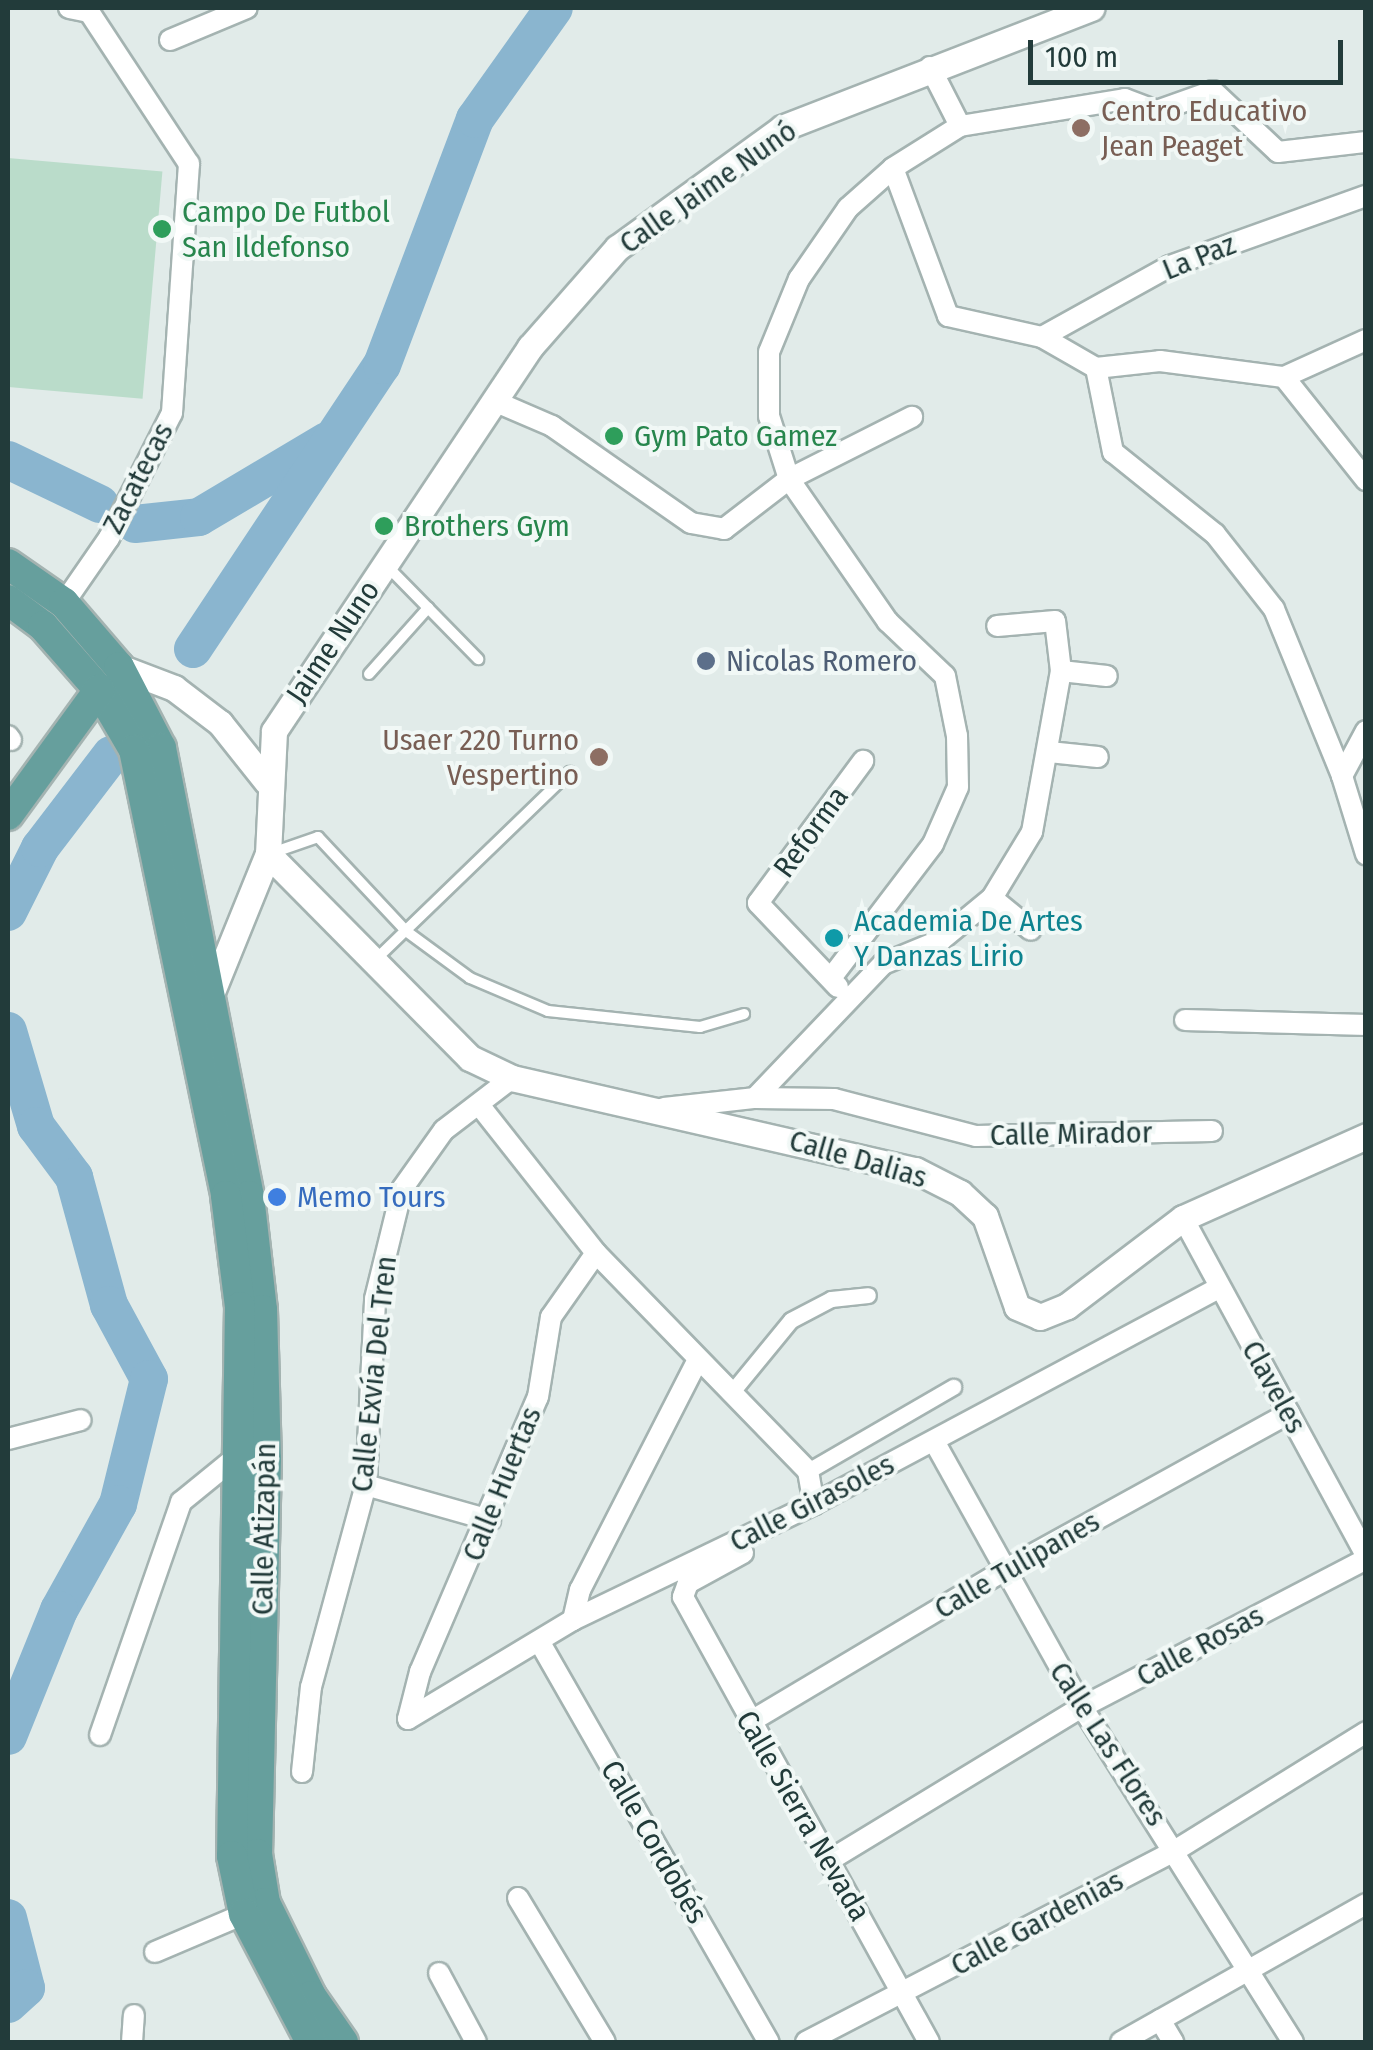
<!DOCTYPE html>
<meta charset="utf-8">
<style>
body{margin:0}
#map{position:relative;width:1373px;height:2050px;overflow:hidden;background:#e1ebe9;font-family:"Fira Sans Condensed",sans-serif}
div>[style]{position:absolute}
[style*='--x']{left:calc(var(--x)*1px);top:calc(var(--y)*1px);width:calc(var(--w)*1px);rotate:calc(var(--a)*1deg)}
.green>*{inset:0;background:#badcca;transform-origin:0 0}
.river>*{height:38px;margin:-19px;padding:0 19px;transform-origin:19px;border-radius:19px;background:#8ab5cf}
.roads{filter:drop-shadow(2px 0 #a4b3b1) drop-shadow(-2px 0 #a4b3b1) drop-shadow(0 2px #a4b3b1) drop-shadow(0 -2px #a4b3b1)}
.service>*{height:10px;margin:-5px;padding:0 5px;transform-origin:5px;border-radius:5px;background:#fff}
.pedestrian>*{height:15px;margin:-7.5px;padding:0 7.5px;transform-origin:7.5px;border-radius:7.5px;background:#fff}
.minor>*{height:20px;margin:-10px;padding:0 10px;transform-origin:10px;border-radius:10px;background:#fff}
.tertiary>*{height:25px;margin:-12.5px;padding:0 12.5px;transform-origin:12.5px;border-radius:12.5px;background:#fff}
.primary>*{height:30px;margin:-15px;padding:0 15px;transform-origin:15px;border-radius:15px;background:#669f9d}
.dots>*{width:28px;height:28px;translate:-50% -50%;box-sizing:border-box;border:5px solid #f1f8f6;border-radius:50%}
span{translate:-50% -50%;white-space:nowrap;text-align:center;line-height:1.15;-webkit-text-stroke:8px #f1f8f6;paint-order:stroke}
.education-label{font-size:30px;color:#785e54}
.left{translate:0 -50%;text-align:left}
.right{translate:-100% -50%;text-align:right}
.street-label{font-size:30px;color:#223b3a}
.leisure-label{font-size:30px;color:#27864d}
.service-label{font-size:30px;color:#4e5e75}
.culture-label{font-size:30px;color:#0d838f}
.shop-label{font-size:30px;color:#366cbe}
.frame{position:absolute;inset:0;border:10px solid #223b3a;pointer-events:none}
.scale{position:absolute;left:1028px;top:40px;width:315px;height:45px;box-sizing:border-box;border:5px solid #223b3a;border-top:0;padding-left:12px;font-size:30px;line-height:35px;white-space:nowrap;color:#223b3a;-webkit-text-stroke:8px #f1f8f6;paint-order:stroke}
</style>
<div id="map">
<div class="green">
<div style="left:8px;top:158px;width:155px;height:228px;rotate:5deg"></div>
</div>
<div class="river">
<div style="--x:8;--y:460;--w:102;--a:25.6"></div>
<div style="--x:135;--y:524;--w:64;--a:-6.2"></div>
<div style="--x:199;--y:517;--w:149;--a:-30.7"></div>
<div style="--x:193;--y:649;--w:341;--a:-56.4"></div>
<div style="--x:382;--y:365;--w:263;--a:-69.3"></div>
<div style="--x:475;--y:119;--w:136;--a:-54.6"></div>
<div style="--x:8;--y:912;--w:72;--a:-63.4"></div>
<div style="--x:40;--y:848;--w:117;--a:-52.6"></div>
<div style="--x:8;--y:1031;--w:99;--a:73.6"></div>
<div style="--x:36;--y:1126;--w:64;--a:53.3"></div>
<div style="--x:74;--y:1177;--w:133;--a:74.7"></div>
<div style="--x:109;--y:1305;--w:84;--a:61.6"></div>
<div style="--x:149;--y:1379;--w:129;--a:103.9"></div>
<div style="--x:118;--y:1504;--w:121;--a:119.1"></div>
<div style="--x:59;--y:1610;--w:136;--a:112"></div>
<div style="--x:8;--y:1918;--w:72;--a:75.6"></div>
<div style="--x:26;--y:1988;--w:24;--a:138"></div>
</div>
<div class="roads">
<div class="service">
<div style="--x:386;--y:565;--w:132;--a:45.6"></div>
<div style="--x:369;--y:674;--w:89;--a:-48.2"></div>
<div style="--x:269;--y:854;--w:52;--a:-19.1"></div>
<div style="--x:318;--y:837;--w:129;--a:46.9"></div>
<div style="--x:406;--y:931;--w:79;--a:36.3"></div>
<div style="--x:470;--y:978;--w:85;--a:22.9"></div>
<div style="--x:548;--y:1011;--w:153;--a:6"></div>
<div style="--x:700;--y:1027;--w:46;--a:-16.5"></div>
<div style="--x:373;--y:962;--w:274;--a:-44"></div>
</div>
<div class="pedestrian">
<div style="--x:731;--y:1393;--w:94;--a:-50.6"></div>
<div style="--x:791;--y:1320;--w:45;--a:-27.7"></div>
<div style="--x:831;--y:1299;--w:37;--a:-6"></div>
<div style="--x:808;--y:1471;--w:168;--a:-30.1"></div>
</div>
<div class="minor">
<div style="--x:69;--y:8;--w:20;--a:11"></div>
<div style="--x:170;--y:40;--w:83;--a:-22.6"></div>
<div style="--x:930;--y:67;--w:66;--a:63"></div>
<div style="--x:893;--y:168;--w:158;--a:69.6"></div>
<div style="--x:948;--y:316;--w:96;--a:12.6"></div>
<div style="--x:1042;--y:337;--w:62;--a:29.9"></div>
<div style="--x:1096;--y:368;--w:86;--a:78.6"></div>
<div style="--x:1113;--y:452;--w:131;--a:38.8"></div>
<div style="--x:1215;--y:534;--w:95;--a:51.8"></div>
<div style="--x:1274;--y:609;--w:180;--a:67.8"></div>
<div style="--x:1342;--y:776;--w:82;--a:72.9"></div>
<div style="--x:1042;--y:337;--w:146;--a:-29"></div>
<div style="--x:1170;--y:266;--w:208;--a:-19.7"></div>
<div style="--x:1096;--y:368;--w:64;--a:-6.2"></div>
<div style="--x:1160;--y:361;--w:125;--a:7.4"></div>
<div style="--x:1284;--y:377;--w:90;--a:-24.3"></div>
<div style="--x:1284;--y:377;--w:132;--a:51.5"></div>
<div style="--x:494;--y:401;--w:63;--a:23.3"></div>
<div style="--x:552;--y:426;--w:169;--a:34.9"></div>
<div style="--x:691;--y:523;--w:34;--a:10"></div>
<div style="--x:724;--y:529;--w:82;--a:-37.6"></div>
<div style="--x:789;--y:479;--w:138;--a:-26.8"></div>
<div style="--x:64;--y:603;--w:79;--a:-55.3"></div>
<div style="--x:109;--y:538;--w:140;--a:-63.3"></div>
<div style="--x:172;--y:413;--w:250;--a:-86.1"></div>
<div style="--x:189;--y:164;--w:182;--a:-123.3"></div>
<div style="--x:1061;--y:671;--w:46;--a:6.2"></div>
<div style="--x:8;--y:736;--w:5;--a:53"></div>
<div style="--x:1049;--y:752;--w:49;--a:5.8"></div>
<div style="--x:1342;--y:776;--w:51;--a:-61.9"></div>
<div style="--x:992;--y:898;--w:50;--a:39.4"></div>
<div style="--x:831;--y:978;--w:168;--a:-52.7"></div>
<div style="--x:933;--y:844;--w:62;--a:-66.3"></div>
<div style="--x:958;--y:787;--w:51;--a:-91.1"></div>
<div style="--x:957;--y:736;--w:61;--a:-101.3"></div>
<div style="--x:945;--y:676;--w:79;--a:-136.5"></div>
<div style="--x:888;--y:622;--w:174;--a:-124.7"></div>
<div style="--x:789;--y:479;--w:66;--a:-107.6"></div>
<div style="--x:769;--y:416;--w:64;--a:-90"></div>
<div style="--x:769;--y:352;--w:79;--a:-67.7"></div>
<div style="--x:799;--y:279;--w:86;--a:-55.4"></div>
<div style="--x:848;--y:208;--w:60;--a:-41.6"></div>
<div style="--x:893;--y:168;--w:79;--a:-32.1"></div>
<div style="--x:960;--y:126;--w:167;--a:-9.3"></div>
<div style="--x:1125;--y:99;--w:34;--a:21"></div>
<div style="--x:1157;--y:111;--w:59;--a:-19.7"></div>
<div style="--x:1213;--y:91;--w:89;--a:43.2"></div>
<div style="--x:1278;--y:152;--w:89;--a:-6.5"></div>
<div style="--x:838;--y:987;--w:116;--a:-133.6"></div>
<div style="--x:758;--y:903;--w:177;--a:-53.5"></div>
<div style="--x:1185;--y:1020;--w:181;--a:1.6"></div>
<div style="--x:755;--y:1098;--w:185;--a:-46.3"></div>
<div style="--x:883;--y:964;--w:63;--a:-22.5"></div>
<div style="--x:941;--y:940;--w:66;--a:-39.5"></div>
<div style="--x:992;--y:898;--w:77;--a:-58.8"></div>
<div style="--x:1032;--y:832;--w:164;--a:-79.8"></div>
<div style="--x:1061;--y:671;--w:50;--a:-96.8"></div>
<div style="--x:1055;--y:621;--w:58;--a:175.1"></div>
<div style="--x:480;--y:1106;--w:187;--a:51.7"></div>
<div style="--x:596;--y:1253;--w:304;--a:45.8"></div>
<div style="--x:808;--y:1471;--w:34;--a:80"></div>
<div style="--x:664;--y:1108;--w:92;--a:-6.3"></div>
<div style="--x:755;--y:1098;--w:79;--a:0.7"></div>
<div style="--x:834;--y:1099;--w:147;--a:14.6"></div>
<div style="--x:976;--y:1136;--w:236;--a:-1.2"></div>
<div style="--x:1183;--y:1218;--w:383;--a:61.5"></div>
<div style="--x:8;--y:1439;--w:75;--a:-14.6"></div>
<div style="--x:934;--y:1441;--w:304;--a:60.9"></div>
<div style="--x:1082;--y:1707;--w:396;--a:57.8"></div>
<div style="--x:366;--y:1485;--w:129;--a:15.8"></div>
<div style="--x:743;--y:1553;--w:63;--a:151.4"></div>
<div style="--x:688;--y:1583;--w:15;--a:110"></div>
<div style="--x:683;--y:1597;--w:508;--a:61.07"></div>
<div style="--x:573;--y:1620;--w:31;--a:-77"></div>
<div style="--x:580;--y:1590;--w:259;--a:-62.9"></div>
<div style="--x:539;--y:1641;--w:462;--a:60.2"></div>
<div style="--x:408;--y:1719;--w:192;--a:-31"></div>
<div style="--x:573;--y:1620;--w:267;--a:-25.7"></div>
<div style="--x:814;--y:1504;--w:458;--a:-28.1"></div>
<div style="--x:408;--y:1719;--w:49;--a:-75.7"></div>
<div style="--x:420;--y:1672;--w:299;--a:-66.8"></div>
<div style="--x:538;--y:1397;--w:81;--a:-80.8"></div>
<div style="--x:551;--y:1317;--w:78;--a:-54.9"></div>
<div style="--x:748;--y:1723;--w:295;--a:-30.8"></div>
<div style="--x:1001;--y:1572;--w:329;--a:-28.9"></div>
<div style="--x:100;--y:1735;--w:247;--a:-70.8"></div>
<div style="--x:181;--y:1502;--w:77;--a:-39.2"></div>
<div style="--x:302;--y:1772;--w:85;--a:-84"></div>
<div style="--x:311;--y:1687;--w:209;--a:-74.8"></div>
<div style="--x:366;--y:1485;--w:186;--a:-87.2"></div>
<div style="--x:375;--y:1299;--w:113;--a:-76.2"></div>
<div style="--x:402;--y:1189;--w:72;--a:-54.6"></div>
<div style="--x:444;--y:1130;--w:86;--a:-37.4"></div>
<div style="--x:830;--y:1860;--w:295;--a:-31.3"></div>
<div style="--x:1082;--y:1707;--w:320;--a:-27.5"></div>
<div style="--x:518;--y:1898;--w:168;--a:58.9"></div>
<div style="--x:155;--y:1952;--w:97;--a:-23.1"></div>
<div style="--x:439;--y:1973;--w:78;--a:61.8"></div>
<div style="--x:1160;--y:2020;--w:26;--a:59"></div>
<div style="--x:132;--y:2042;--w:27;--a:-86"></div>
<div style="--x:806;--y:2042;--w:417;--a:-27.4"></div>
<div style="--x:1176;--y:1850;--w:224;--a:-31.8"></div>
<div style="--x:1121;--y:2042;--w:281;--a:-29.4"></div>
</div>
<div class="tertiary">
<div style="--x:119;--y:667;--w:59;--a:20.9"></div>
<div style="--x:174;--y:688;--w:58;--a:37.3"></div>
<div style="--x:220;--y:723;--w:75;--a:51.5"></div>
<div style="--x:268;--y:854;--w:287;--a:45.3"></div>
<div style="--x:470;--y:1058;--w:47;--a:25.5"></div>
<div style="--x:512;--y:1078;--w:413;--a:12.9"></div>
<div style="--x:915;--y:1170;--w:51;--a:27.1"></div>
<div style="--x:960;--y:1193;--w:34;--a:43"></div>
<div style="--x:985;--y:1216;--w:96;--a:70.6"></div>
<div style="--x:1017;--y:1307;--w:25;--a:23"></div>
<div style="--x:1040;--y:1317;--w:29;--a:-22"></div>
<div style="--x:1067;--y:1306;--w:146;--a:-37.2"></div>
<div style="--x:1183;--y:1218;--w:201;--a:-24.1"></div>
<div style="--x:268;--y:854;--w:123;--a:-87.2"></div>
<div style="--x:274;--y:731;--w:462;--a:-56.3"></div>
<div style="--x:530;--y:347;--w:132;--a:-48.7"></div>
<div style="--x:617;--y:248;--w:204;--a:-36"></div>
<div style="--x:782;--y:128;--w:332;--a:-21.2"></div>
<div style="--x:209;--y:999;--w:157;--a:-67.9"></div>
</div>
<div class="primary">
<div style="--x:8;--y:564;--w:68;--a:34.9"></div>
<div style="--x:64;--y:603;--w:84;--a:49.3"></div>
<div style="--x:119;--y:667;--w:91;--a:62.6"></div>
<div style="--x:161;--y:748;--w:457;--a:78.9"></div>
<div style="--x:249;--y:1196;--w:115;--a:83.5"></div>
<div style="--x:262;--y:1310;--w:149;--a:88.5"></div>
<div style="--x:266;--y:1459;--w:395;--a:91.3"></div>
<div style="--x:257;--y:1854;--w:50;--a:80.7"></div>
<div style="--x:265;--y:1903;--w:104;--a:63.7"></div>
<div style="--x:311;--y:1996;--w:56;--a:55.2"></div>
<div style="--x:8;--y:600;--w:44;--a:36.6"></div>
<div style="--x:43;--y:626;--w:85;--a:48.8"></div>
<div style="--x:99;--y:690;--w:69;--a:59.7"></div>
<div style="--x:134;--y:750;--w:455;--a:78.3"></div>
<div style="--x:226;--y:1196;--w:112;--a:82.8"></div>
<div style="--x:240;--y:1307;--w:549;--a:90.83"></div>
<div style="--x:232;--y:1856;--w:59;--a:78.3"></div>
<div style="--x:244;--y:1914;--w:144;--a:62.4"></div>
<div style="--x:8;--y:815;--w:155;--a:-53.9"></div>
</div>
</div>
<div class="dots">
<div style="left:1081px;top:128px;background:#8d6e63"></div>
<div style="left:162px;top:229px;background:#2e9e5b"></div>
<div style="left:614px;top:436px;background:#2e9e5b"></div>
<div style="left:384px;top:526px;background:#2e9e5b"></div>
<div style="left:706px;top:661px;background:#5c6f8a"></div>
<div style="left:599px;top:757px;background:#8d6e63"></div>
<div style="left:834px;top:938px;background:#0f9aa8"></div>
<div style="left:277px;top:1197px;background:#3f7fe0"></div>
</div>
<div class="education-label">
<span class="left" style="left:1101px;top:128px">Centro Educativo<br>Jean Peaget</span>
<span class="right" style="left:579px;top:757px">Usaer 220 Turno<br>Vespertino</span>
</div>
<div class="street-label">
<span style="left:708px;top:187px;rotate:-35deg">Calle Jaime Nunó</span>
<span style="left:1199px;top:257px;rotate:-22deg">La Paz</span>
<span style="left:138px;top:478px;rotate:-63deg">Zacatecas</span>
<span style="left:333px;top:642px;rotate:-56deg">Jaime Nuno</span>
<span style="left:811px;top:832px;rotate:-54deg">Reforma</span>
<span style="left:1071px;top:1134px;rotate:-1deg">Calle Mirador</span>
<span style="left:858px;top:1159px;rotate:16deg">Calle Dalias</span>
<span style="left:374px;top:1374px;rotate:-84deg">Calle Exvía Del Tren</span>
<span style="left:1274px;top:1387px;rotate:61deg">Claveles</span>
<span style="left:502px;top:1484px;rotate:-68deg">Calle Huertas</span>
<span style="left:812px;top:1503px;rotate:-27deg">Calle Girasoles</span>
<span style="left:264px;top:1529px;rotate:-89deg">Calle Atizapán</span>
<span style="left:1017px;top:1565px;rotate:-30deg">Calle Tulipanes</span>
<span style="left:1200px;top:1646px;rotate:-28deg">Calle Rosas</span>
<span style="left:1108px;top:1744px;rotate:57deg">Calle Las Flores</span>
<span style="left:803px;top:1816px;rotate:60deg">Calle Sierra Nevada</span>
<span style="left:654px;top:1842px;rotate:60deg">Calle Cordobés</span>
<span style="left:1037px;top:1923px;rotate:-28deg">Calle Gardenias</span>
</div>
<div class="leisure-label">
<span class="left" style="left:182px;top:229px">Campo De Futbol<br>San Ildefonso</span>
<span class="left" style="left:634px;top:436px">Gym Pato Gamez</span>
<span class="left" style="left:404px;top:526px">Brothers Gym</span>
</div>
<div class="service-label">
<span class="left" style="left:726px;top:661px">Nicolas Romero</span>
</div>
<div class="culture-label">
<span class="left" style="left:854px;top:938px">Academia De Artes<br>Y Danzas Lirio</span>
</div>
<div class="shop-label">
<span class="left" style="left:297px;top:1197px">Memo Tours</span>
</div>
<div class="frame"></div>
<div class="scale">100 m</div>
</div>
